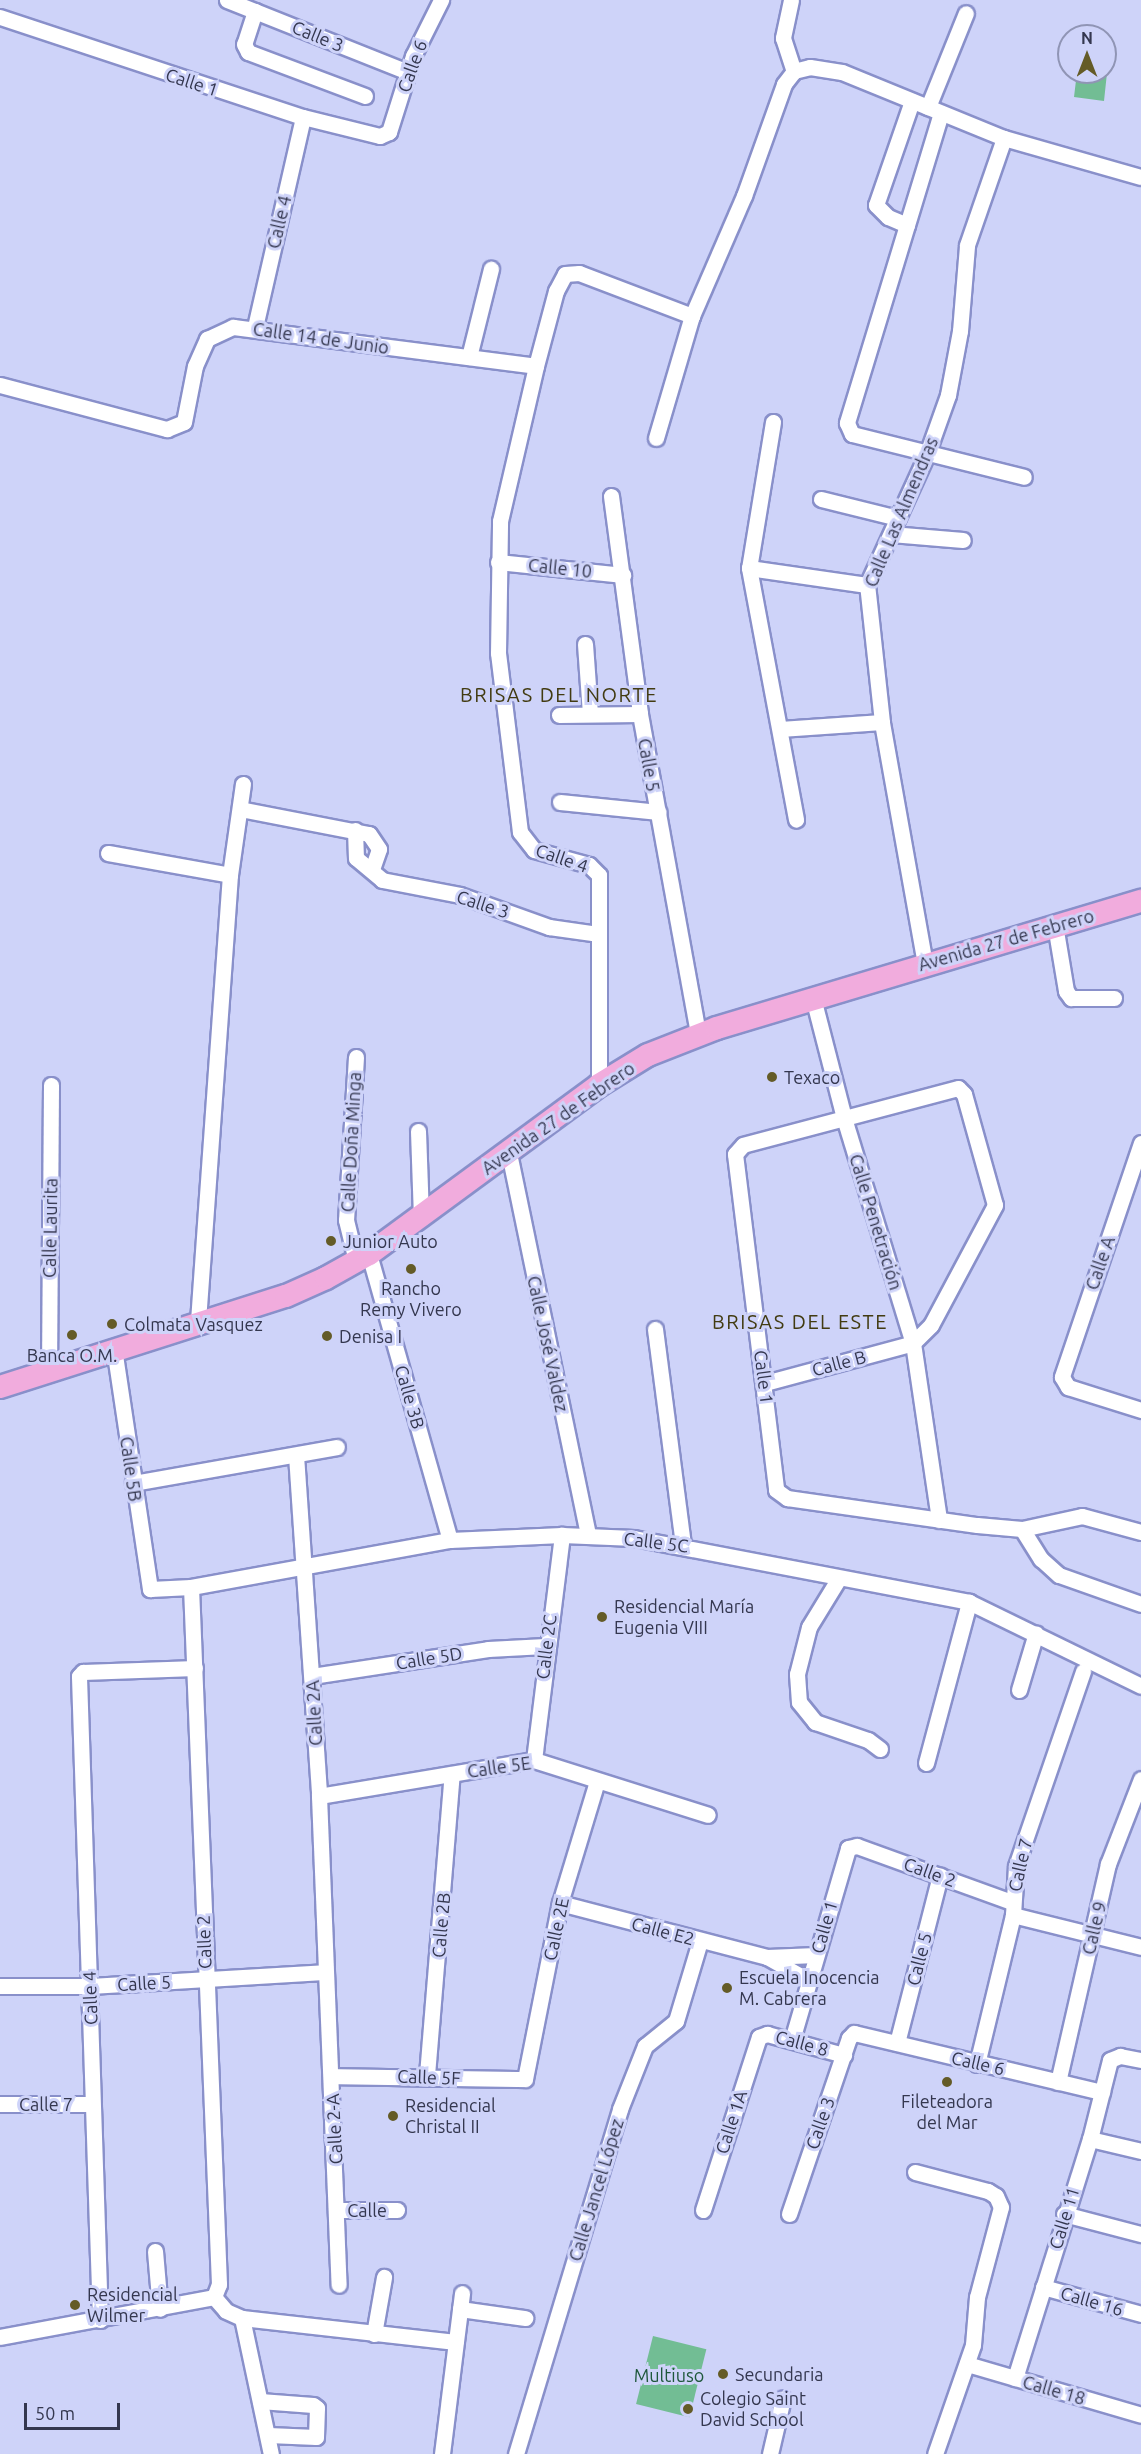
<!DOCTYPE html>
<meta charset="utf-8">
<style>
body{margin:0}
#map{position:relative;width:1141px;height:2454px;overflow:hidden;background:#ced3f9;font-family:Ubuntu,sans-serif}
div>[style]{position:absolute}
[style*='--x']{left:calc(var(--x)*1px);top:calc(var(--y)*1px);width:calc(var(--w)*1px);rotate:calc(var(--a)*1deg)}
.green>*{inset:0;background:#72bd94;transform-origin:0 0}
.roads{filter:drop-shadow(2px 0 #8990ca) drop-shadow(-2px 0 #8990ca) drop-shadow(0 2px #8990ca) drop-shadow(0 -2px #8990ca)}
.minor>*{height:15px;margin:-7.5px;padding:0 7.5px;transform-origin:7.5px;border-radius:7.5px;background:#fff}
.primary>*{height:22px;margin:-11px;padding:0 11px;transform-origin:11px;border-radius:11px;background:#f1acdd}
.dots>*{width:16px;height:16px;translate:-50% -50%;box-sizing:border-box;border:3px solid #ced3f9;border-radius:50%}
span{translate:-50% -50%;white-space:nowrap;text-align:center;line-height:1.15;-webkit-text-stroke:6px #ced3f9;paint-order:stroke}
.street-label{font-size:18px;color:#34374f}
.poi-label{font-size:18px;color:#34374f}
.left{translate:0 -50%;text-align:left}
.park-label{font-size:18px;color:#1f583c}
.neighbourhood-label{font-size:20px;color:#423b11;letter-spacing:1.5px}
.north{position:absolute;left:1057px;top:24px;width:60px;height:60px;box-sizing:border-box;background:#ced3f9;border:2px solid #9095b5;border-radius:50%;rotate:0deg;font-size:16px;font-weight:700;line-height:24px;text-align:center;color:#34374f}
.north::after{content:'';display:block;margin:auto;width:21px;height:27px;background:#645b27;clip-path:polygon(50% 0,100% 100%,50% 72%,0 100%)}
.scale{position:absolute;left:24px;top:2403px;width:96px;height:27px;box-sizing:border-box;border:3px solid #34374f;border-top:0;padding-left:8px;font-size:18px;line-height:21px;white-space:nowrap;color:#34374f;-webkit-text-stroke:4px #ced3f9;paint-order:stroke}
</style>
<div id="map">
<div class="green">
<div style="clip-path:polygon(1105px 45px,1110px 45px,1104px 101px,1074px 97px,1077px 72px,1105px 72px)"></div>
<div style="left:653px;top:2336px;width:55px;height:70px;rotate:14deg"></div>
</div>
<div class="roads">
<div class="minor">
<div style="--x:227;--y:0;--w:195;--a:21.7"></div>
<div style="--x:791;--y:0;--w:39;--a:102"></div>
<div style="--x:783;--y:38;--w:35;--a:72"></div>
<div style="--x:255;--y:11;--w:35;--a:108"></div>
<div style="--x:244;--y:44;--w:9;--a:63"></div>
<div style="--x:248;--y:52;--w:125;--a:20.6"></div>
<div style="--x:0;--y:17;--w:319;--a:18.3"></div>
<div style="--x:303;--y:117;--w:79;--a:13.9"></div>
<div style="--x:380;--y:136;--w:10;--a:-24"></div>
<div style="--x:389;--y:132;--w:80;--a:-72.5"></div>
<div style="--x:413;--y:56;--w:63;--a:-63.4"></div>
<div style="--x:928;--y:107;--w:101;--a:-68"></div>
<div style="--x:941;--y:113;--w:324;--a:106.9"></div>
<div style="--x:847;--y:423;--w:12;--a:66"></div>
<div style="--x:852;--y:434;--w:177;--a:14"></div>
<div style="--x:907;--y:225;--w:21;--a:-157"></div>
<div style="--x:888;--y:217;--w:17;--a:-135"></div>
<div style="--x:876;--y:205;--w:110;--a:-70.9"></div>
<div style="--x:255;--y:327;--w:215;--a:-77.1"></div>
<div style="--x:469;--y:357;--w:91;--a:-76"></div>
<div style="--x:0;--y:385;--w:173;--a:14.8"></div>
<div style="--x:167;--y:429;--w:18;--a:-22"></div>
<div style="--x:184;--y:422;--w:57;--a:-78.9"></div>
<div style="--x:195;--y:366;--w:30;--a:-66"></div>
<div style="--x:207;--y:339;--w:29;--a:-25"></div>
<div style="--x:233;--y:327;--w:305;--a:7.3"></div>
<div style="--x:773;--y:422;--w:148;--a:99.3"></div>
<div style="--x:749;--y:568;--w:256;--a:79.4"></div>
<div style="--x:656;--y:438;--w:127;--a:-73.6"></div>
<div style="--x:692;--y:316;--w:131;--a:-66.6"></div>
<div style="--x:744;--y:196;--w:119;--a:-70.3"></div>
<div style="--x:784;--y:84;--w:16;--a:-52"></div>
<div style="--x:794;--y:71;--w:16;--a:-14"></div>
<div style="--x:810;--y:67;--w:32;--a:9"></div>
<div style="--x:842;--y:72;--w:175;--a:22.2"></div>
<div style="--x:1004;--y:138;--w:142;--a:15.9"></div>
<div style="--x:611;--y:496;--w:220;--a:82.4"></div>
<div style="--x:640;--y:714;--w:325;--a:79.7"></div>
<div style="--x:821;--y:499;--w:79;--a:13.9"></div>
<div style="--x:891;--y:534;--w:72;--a:4.8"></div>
<div style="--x:498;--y:562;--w:126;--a:5.9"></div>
<div style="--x:749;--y:568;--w:119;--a:8.2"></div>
<div style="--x:585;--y:644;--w:70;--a:85.9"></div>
<div style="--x:559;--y:715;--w:81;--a:-0.7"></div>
<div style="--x:780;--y:729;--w:102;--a:-3.9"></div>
<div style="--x:560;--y:802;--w:99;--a:5.8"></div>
<div style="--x:240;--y:809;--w:131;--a:11"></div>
<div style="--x:369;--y:834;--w:18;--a:56"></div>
<div style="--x:379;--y:849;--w:21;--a:109"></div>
<div style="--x:355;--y:830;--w:28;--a:88"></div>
<div style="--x:356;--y:858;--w:34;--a:40"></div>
<div style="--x:382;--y:880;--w:79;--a:10.9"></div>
<div style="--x:460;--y:895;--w:95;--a:19.8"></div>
<div style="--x:549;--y:927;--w:49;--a:8.1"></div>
<div style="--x:108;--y:853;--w:124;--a:10.2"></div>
<div style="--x:1055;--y:925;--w:67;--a:80.5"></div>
<div style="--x:1066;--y:991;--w:9;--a:54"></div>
<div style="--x:1071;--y:998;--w:43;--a:0"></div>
<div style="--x:925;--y:964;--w:246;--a:-100.1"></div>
<div style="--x:882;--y:722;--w:138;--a:-96.2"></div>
<div style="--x:867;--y:585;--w:144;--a:-65.4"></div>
<div style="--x:927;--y:454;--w:63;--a:-70.4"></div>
<div style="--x:948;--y:395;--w:65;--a:-79.4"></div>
<div style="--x:960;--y:331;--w:86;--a:-85.3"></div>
<div style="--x:967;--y:245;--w:113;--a:-70.9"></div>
<div style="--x:813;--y:998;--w:124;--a:75.5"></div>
<div style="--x:844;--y:1118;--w:235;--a:73"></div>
<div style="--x:913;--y:1343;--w:179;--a:81.6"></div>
<div style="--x:356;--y:1057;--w:163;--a:93.5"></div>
<div style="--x:346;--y:1220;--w:42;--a:76.3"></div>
<div style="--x:599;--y:1085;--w:210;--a:-90"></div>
<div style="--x:599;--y:875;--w:14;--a:-135"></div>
<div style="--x:589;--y:865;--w:57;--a:-164.7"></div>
<div style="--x:534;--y:850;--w:23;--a:-128"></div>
<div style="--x:520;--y:832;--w:180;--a:-97"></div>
<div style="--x:498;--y:653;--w:132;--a:-89.1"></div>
<div style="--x:500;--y:521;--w:159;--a:-76.9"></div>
<div style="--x:536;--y:366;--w:78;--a:-75.1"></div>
<div style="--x:556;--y:291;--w:19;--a:-62"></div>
<div style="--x:565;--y:274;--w:14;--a:-4"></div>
<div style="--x:579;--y:273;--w:121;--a:20.8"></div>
<div style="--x:418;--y:1131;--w:87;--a:88"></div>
<div style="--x:1141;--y:1143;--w:247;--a:108.7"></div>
<div style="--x:1062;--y:1377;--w:12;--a:59"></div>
<div style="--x:1068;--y:1387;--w:77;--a:17.5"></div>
<div style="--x:509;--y:1153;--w:390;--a:78.3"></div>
<div style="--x:369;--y:1254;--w:297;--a:74.2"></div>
<div style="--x:198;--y:1321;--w:447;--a:-85.9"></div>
<div style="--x:230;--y:875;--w:92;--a:-81.9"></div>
<div style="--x:655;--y:1329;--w:217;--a:82.6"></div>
<div style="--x:114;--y:1348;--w:244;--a:81.5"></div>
<div style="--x:150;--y:1589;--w:41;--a:-2.8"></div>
<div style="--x:191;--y:1587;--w:263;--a:-10.3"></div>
<div style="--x:450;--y:1540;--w:112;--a:-2.6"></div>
<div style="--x:562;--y:1535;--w:72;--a:2.4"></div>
<div style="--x:634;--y:1538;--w:341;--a:10.8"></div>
<div style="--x:969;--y:1602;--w:191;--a:26"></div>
<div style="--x:49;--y:1372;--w:287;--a:-89.6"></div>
<div style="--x:765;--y:1383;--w:153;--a:-15.1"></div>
<div style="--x:913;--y:1343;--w:25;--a:-45"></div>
<div style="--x:931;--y:1325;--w:136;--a:-61.9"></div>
<div style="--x:995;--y:1205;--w:115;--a:-105.6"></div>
<div style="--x:964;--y:1094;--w:8;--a:-135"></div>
<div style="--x:958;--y:1088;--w:222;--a:165.2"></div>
<div style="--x:743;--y:1145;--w:12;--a:132"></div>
<div style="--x:735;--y:1154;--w:338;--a:83"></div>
<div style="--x:776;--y:1490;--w:14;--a:36"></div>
<div style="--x:787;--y:1498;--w:192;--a:8.1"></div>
<div style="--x:977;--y:1525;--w:45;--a:5.1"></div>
<div style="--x:1022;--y:1529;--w:61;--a:-12.2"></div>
<div style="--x:1082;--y:1516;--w:61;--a:15.2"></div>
<div style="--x:296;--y:1455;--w:342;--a:86.1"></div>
<div style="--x:319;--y:1796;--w:489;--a:87.7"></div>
<div style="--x:133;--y:1483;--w:207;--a:-10"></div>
<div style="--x:1022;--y:1529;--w:36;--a:58"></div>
<div style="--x:1041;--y:1559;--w:24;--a:42"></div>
<div style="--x:1059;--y:1575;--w:87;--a:19.5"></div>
<div style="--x:839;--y:1578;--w:57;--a:121.5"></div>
<div style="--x:809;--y:1627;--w:49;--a:104.3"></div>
<div style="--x:797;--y:1674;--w:28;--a:86"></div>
<div style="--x:799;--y:1702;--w:26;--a:51"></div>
<div style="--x:815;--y:1722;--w:56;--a:18.8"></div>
<div style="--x:868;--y:1740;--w:15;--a:37"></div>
<div style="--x:191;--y:1587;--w:698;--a:87.7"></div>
<div style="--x:219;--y:2284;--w:14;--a:111"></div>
<div style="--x:312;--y:1676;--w:178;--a:-8.7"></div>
<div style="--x:488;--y:1649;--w:57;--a:-3"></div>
<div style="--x:1019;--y:1690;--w:59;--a:-73.4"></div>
<div style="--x:534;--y:1760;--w:227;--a:-82.9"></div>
<div style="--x:926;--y:1763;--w:167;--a:-75"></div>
<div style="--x:319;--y:1796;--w:218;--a:-9.5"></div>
<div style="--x:534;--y:1760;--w:182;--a:17.5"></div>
<div style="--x:560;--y:1903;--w:214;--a:14.6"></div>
<div style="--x:767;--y:1957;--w:47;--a:29.3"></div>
<div style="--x:1013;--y:1915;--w:132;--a:14"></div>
<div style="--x:767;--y:1957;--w:49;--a:-2.3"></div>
<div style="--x:0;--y:1986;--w:90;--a:0"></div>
<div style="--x:90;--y:1986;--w:234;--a:-3.4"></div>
<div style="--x:792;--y:2040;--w:200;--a:-73.7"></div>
<div style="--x:848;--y:1848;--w:9;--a:-13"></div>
<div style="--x:857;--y:1846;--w:165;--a:19.9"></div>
<div style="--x:897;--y:2043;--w:173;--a:-75.6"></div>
<div style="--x:977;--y:2064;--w:153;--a:-76.4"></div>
<div style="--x:1013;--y:1915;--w:49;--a:-86.5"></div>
<div style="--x:1016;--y:1866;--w:206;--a:-71"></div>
<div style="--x:427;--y:2075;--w:302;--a:-85.3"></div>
<div style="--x:331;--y:2076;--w:194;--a:0.9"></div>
<div style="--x:525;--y:2079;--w:179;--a:-78.8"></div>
<div style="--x:560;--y:1903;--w:127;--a:-73.1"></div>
<div style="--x:1058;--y:2082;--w:224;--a:-77.1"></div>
<div style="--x:1108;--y:1864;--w:91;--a:-68.8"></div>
<div style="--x:0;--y:2104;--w:92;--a:0"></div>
<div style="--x:1090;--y:2139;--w:52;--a:13.2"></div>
<div style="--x:915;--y:2172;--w:75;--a:14.6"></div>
<div style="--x:988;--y:2191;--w:9;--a:32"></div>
<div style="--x:996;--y:2196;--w:12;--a:66"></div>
<div style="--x:1001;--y:2207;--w:93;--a:104.9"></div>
<div style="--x:977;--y:2297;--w:48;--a:94.8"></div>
<div style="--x:973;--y:2345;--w:115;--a:109.2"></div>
<div style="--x:338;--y:2210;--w:59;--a:0"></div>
<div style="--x:703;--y:2210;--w:182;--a:-72.1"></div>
<div style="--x:759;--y:2037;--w:9;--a:-21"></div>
<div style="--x:767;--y:2034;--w:80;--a:15.3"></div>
<div style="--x:789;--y:2214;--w:186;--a:-71.2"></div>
<div style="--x:849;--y:2038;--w:7;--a:-45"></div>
<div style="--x:854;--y:2033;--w:255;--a:13.4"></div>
<div style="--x:1064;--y:2214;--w:80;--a:14.6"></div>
<div style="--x:155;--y:2251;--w:58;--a:85.1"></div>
<div style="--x:1043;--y:2287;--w:102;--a:15.4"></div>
<div style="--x:214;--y:2297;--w:18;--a:49"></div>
<div style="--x:226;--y:2311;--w:17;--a:24"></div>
<div style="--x:242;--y:2318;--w:215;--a:6.4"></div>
<div style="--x:460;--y:2309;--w:66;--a:7.9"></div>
<div style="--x:242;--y:2318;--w:139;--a:78"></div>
<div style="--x:100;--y:2320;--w:644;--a:-91.87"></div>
<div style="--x:79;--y:1676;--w:6;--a:-45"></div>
<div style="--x:83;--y:1672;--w:112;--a:-2"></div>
<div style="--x:374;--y:2334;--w:58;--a:-80"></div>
<div style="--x:0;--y:2337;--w:218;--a:-10.6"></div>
<div style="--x:967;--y:2364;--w:181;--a:16.3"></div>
<div style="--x:1015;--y:2378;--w:250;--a:-72.6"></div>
<div style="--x:1090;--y:2139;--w:81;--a:-75.8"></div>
<div style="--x:1110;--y:2060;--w:11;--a:-22"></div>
<div style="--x:1120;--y:2056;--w:21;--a:11"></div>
<div style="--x:260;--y:2401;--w:53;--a:4.3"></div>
<div style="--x:313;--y:2405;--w:5;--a:37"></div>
<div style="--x:317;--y:2408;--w:29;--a:92"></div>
<div style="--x:316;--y:2437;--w:48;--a:-177.6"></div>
<div style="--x:442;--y:2454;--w:162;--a:-82.9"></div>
<div style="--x:516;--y:2454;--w:360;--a:-73.2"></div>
<div style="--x:620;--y:2109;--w:68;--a:-68.4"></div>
<div style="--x:645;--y:2046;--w:40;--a:-39"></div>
<div style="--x:676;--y:2021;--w:84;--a:-73.3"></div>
<div style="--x:770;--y:2454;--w:57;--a:-76.9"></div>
</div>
<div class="primary">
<div style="--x:0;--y:1387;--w:300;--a:-17.7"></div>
<div style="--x:286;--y:1296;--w:44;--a:-24.2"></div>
<div style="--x:326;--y:1278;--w:49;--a:-29.2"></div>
<div style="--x:369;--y:1254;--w:285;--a:-36.3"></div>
<div style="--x:599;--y:1085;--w:57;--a:-31.5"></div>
<div style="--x:648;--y:1055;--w:74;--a:-21.4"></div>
<div style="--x:717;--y:1028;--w:443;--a:-16.7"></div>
</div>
</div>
<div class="dots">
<div style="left:772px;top:1077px;background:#645b27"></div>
<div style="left:331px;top:1241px;background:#645b27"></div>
<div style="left:411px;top:1269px;background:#645b27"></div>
<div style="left:112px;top:1324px;background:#645b27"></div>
<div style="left:72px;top:1335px;background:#645b27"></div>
<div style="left:327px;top:1336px;background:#645b27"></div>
<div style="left:602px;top:1617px;background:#645b27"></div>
<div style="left:727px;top:1988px;background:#645b27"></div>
<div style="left:947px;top:2082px;background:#645b27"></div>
<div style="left:393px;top:2116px;background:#645b27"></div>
<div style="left:75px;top:2305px;background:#645b27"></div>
<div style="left:723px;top:2374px;background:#645b27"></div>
<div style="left:688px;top:2409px;background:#645b27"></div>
</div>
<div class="street-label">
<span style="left:318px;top:36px;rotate:22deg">Calle 3</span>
<span style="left:412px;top:66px;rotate:-70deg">Calle 6</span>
<span style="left:192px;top:82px;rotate:18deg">Calle 1</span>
<span style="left:279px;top:222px;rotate:-77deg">Calle 4</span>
<span style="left:321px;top:338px;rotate:8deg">Calle 14 de Junio</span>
<span style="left:901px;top:512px;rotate:-67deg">Calle Las Almendras</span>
<span style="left:560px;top:568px;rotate:6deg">Calle 10</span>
<span style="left:649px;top:765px;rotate:80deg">Calle 5</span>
<span style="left:562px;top:858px;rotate:19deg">Calle 4</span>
<span style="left:483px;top:904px;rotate:18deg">Calle 3</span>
<span style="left:1006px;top:940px;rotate:-16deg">Avenida 27 de Febrero</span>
<span style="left:558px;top:1118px;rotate:-35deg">Avenida 27 de Febrero</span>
<span style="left:351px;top:1142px;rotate:-87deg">Calle Doña Minga</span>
<span style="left:876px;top:1222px;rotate:73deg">Calle Penetración</span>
<span style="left:50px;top:1228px;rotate:-89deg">Calle Laurita</span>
<span style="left:1100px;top:1263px;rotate:-71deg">Calle A</span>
<span style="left:548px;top:1344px;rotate:78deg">Calle José Valdez</span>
<span style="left:839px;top:1363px;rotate:-15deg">Calle B</span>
<span style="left:764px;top:1377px;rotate:83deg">Calle 1</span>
<span style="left:410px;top:1397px;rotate:74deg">Calle 3B</span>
<span style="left:131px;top:1469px;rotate:82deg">Calle 5B</span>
<span style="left:656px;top:1542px;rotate:7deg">Calle 5C</span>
<span style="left:546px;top:1647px;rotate:-83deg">Calle 2C</span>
<span style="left:429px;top:1658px;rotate:-9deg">Calle 5D</span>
<span style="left:314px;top:1713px;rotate:-93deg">Calle 2A</span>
<span style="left:499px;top:1767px;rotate:-8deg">Calle 5E</span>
<span style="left:1020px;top:1865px;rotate:-77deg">Calle 7</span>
<span style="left:930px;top:1872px;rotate:20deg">Calle 2</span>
<span style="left:441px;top:1925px;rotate:-85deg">Calle 2B</span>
<span style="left:824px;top:1927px;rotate:-74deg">Calle 1</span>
<span style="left:1094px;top:1928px;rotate:-77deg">Calle 9</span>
<span style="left:556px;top:1929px;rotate:-78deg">Calle 2E</span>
<span style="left:663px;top:1931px;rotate:15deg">Calle E2</span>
<span style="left:204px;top:1942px;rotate:-92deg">Calle 2</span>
<span style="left:919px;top:1959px;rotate:-76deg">Calle 5</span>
<span style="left:144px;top:1983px;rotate:-3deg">Calle 5</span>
<span style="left:90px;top:1998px;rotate:-92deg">Calle 4</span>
<span style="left:802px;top:2043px;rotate:15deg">Calle 8</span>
<span style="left:978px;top:2063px;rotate:13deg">Calle 6</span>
<span style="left:429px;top:2077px;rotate:2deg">Calle 5F</span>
<span style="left:46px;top:2104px">Calle 7</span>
<span style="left:731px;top:2122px;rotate:-72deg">Calle 1A</span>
<span style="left:820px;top:2123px;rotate:-71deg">Calle 3</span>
<span style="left:334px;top:2129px;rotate:-93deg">Calle 2-A</span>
<span style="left:596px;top:2190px;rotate:-73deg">Calle Jancel López</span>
<span style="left:367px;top:2210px">Calle</span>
<span style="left:1064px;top:2218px;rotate:-73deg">Calle 11</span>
<span style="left:1092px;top:2301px;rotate:16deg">Calle 16</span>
<span style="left:1054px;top:2390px;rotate:16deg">Calle 18</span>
</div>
<div class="poi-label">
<span class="left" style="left:784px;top:1077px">Texaco</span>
<span class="left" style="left:343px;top:1241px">Junior Auto</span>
<span style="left:411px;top:1299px">Rancho<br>Remy Vivero</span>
<span class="left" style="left:124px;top:1324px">Colmata Vasquez</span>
<span class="left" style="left:339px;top:1336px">Denisa I</span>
<span style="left:72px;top:1355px">Banca O.M.</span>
<span class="left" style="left:614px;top:1617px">Residencial María<br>Eugenia VIII</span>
<span class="left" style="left:739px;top:1988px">Escuela Inocencia<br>M. Cabrera</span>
<span style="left:947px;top:2112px">Fileteadora<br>del Mar</span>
<span class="left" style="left:405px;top:2116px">Residencial<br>Christal II</span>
<span class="left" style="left:87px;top:2305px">Residencial<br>Wilmer</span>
<span class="left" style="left:735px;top:2374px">Secundaria</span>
<span class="left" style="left:700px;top:2409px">Colegio Saint<br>David School</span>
</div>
<div class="park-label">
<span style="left:669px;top:2375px">Multiuso</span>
</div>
<div class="neighbourhood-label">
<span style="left:559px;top:694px">BRISAS DEL NORTE</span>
<span style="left:800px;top:1321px">BRISAS DEL ESTE</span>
</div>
<div class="north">N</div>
<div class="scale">50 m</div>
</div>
